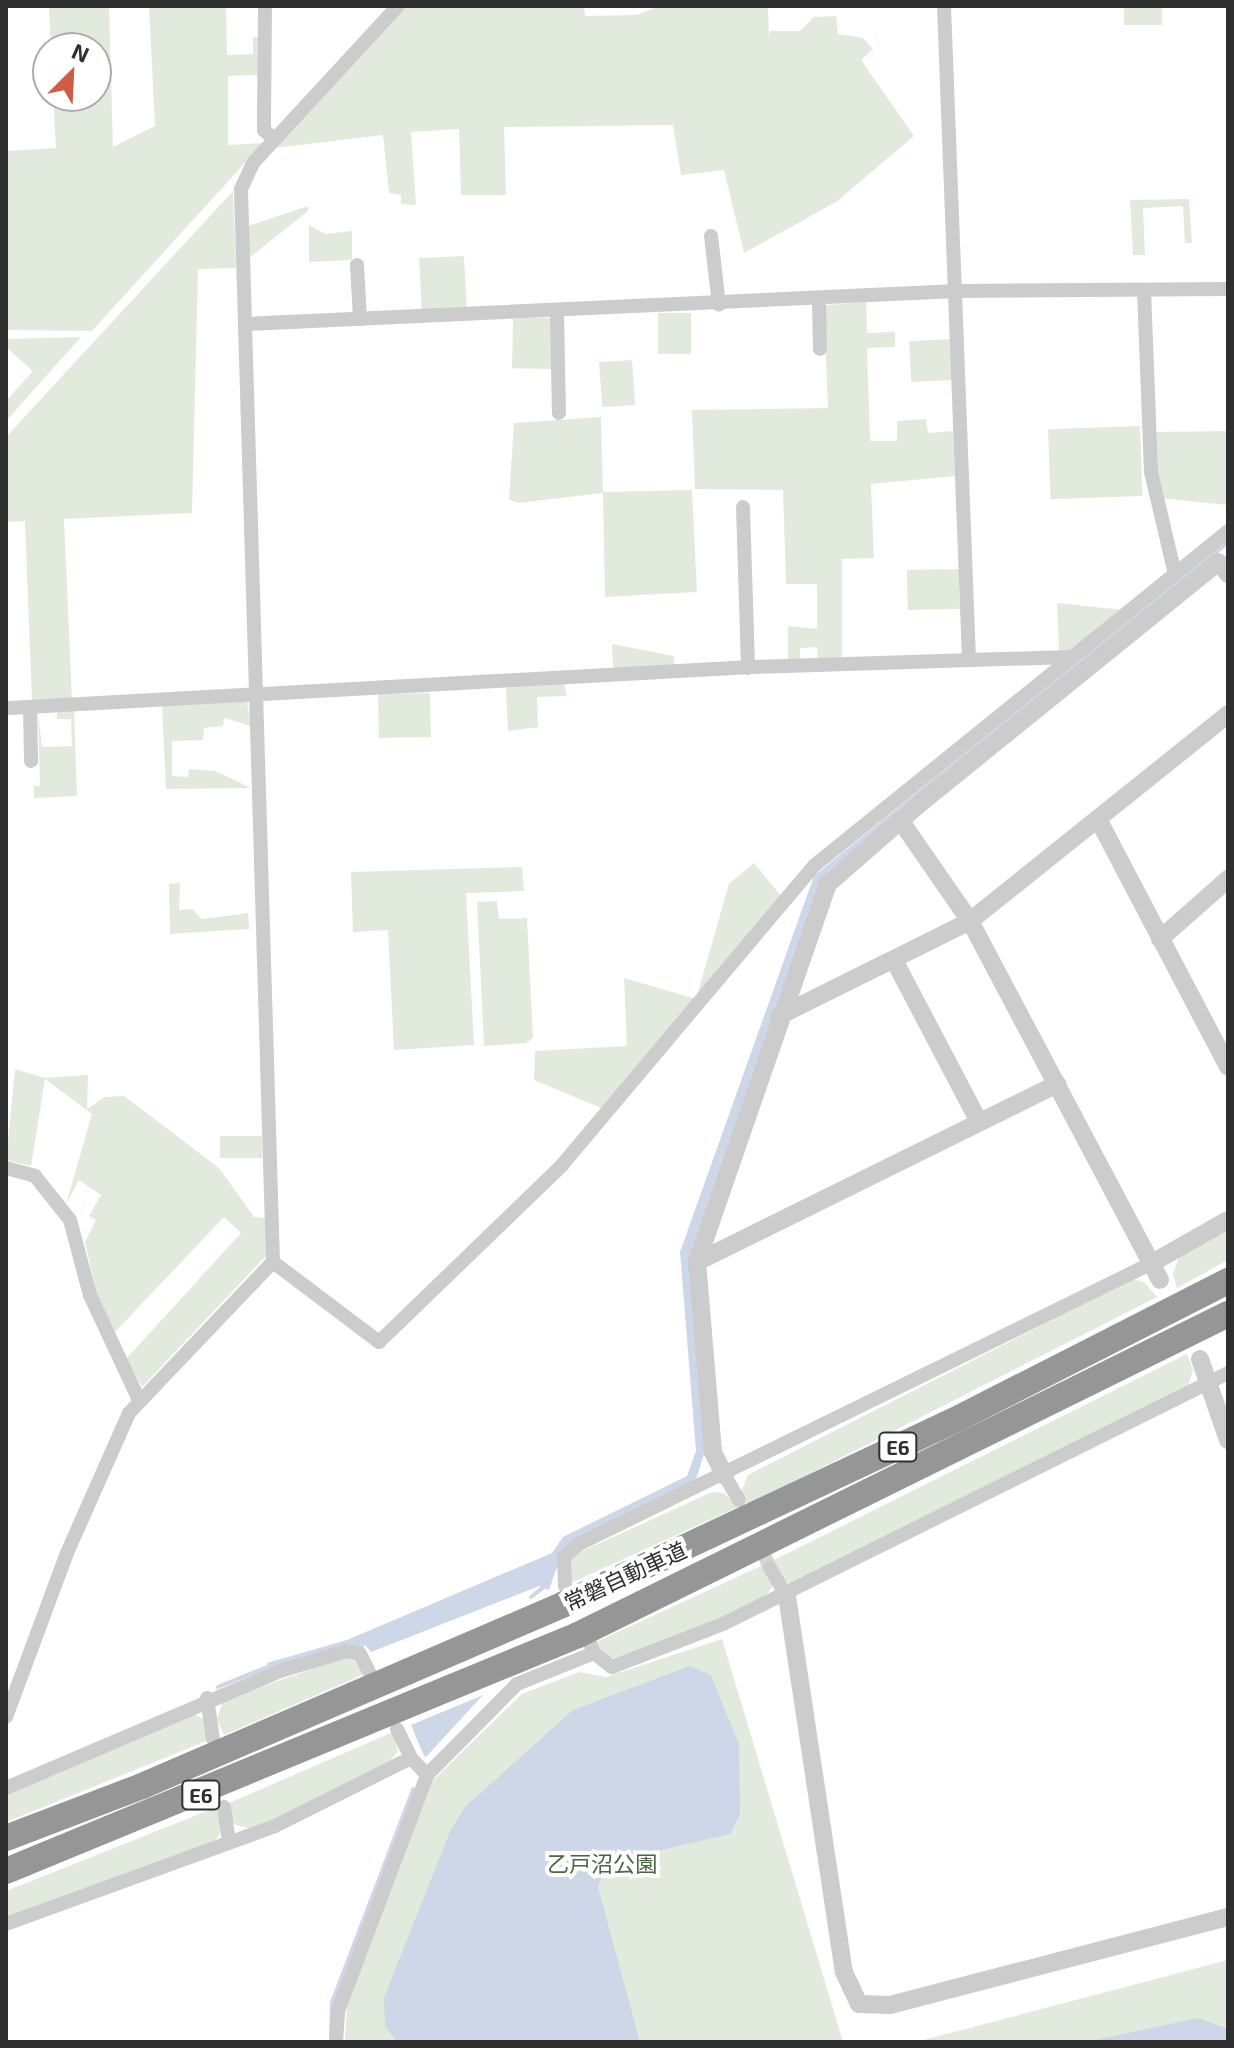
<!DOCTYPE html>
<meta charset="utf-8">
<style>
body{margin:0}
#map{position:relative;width:1234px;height:2048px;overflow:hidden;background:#fff;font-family:"Exo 2","Noto Sans JP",sans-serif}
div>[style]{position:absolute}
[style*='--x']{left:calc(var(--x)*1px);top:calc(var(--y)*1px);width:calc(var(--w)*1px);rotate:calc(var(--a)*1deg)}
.green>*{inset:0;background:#e2eade;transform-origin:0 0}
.water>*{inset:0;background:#cdd7e7}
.stream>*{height:4px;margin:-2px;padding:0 2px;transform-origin:2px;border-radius:2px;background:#cdd7e7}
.minor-tunnel>*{height:14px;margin-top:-7px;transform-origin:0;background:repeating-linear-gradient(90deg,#d5d5d5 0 14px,transparent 0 21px)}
.minor>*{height:14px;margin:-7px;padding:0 7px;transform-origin:7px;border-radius:7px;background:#ccc}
.tertiary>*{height:18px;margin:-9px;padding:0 9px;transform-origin:9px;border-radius:9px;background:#ccc}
.motorway>*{height:26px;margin:-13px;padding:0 13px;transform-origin:13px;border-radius:13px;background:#969696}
span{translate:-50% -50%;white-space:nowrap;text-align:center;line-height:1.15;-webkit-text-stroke:8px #fff;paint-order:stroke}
.shield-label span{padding:2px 6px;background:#fff;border:2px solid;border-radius:6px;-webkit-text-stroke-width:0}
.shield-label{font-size:20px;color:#2f2f2f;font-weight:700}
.street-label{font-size:22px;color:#2f2f2f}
.park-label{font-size:22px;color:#4a6542}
.frame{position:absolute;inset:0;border:8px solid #2f2f2f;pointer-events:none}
.north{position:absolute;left:32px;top:32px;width:80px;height:80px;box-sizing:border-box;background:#fff;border:2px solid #acacac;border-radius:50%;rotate:24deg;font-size:22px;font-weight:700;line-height:32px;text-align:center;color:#2f2f2f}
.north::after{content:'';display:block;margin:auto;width:28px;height:36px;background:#cf5c47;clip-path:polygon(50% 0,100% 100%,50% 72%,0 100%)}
</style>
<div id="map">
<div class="green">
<div style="clip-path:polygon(49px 6px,109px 6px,113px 147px,155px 126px,149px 6px,226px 6px,227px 55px,253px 54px,253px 37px,258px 37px,259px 75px,228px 76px,228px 145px,263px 143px,92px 331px,6px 330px,6px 151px,56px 148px,53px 96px,96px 96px,96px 48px,51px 48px)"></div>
<div style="clip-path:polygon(407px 6px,584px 6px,585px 16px,637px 15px,660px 6px,768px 6px,769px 37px,770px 31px,800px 31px,814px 17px,836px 16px,838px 34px,863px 38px,873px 49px,861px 60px,914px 136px,836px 202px,744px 253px,724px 170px,681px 175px,673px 125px,504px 127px,506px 195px,461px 195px,459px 129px,411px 132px,416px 205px,401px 204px,401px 195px,389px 193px,383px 135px,275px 148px)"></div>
<div style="left:1124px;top:6px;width:38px;height:19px"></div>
<div style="clip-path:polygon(233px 191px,236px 268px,198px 269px,192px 513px,64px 519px,72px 700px,32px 701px,25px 521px,6px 522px,6px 437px)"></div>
<div style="clip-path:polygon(1189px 199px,1192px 243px,1185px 243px,1183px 206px,1143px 208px,1145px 255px,1133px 255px,1130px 200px)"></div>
<div style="clip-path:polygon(308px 206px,308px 211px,249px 258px,248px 226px)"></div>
<div style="clip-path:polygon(309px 225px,325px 234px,352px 231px,352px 260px,309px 262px)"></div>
<div style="left:464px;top:256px;width:55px;height:45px;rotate:87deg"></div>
<div style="clip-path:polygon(866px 302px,867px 333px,895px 332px,895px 347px,867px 348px,870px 441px,897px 441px,897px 421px,926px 419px,928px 433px,953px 431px,955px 476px,871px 484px,874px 558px,842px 559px,842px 659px,818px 660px,817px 647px,800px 648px,800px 659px,788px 659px,788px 626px,817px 629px,817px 584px,786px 584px,783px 490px,695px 489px,692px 410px,828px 408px,824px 311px,827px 305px)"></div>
<div style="left:658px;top:313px;width:33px;height:41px"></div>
<div style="left:552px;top:318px;width:51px;height:39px;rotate:91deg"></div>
<div style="clip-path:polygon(81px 337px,6px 421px,6px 401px,33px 371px,6px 347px,6px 339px)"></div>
<div style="left:950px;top:339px;width:41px;height:41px;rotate:87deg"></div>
<div style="left:632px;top:360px;width:45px;height:33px;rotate:86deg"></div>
<div style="clip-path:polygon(601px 417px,603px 492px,692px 490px,697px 592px,605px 597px,603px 493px,518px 503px,509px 499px,514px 423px)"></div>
<div style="left:1140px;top:426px;width:70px;height:92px;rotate:88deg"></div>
<div style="clip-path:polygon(1228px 431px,1228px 505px,1159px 498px,1155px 432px)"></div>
<div style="left:959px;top:569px;width:40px;height:52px;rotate:89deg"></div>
<div style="clip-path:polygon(1057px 603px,1123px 610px,1070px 651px,1059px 650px)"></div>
<div style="clip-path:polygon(612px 644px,674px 656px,674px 667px,613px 668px)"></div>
<div style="clip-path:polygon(564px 684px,567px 696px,537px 697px,538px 727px,508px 731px,506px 688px)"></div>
<div style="left:430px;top:693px;width:44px;height:52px;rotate:89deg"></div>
<div style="clip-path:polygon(247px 701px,251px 726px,224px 718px,223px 726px,204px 728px,203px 740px,172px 741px,172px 776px,188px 777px,189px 769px,215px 771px,251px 788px,166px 789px,162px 705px)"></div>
<div style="clip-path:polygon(57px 709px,74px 709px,77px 796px,34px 798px,34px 786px,40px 786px,38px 711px,42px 747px,72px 746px,71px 719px,57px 719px)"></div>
<div style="clip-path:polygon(754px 863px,781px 896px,696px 999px,601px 1108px,534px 1080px,535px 1051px,627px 1046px,624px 978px,696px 999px,729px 884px)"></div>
<div style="clip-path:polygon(522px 867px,524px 891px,466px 893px,474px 1045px,394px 1050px,388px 930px,353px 932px,351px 872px)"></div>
<div style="clip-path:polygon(180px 883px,179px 910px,192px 909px,202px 919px,248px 913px,249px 929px,170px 934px,169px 884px)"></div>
<div style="clip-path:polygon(497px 901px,499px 919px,527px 918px,533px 1038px,526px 1043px,484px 1046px,477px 902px)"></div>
<div style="clip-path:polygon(15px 1069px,45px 1078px,88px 1075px,87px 1109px,105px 1097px,124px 1096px,219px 1168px,254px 1217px,265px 1218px,266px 1256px,142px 1387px,126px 1359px,241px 1233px,224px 1217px,114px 1333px,97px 1296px,85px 1242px,96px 1220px,89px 1216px,101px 1195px,79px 1180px,66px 1204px,92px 1114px,45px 1079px,31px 1166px,6px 1160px)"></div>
<div style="left:262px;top:1136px;width:22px;height:42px;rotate:90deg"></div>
<div style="clip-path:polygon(1228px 1230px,1228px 1260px,1177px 1288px,1173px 1274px,1179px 1257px)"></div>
<div style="clip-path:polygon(1133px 1279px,1144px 1282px,1157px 1297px,748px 1505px,741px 1492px,748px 1475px)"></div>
<div style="clip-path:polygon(1187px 1354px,1193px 1370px,1188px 1387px,791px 1584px,782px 1579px,772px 1561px)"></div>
<div style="clip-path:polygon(712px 1492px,724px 1493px,738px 1507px,571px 1583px,570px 1561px,578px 1553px)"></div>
<div style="clip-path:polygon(765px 1564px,773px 1586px,762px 1601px,617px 1659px,600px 1654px,596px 1642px)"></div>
<div style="clip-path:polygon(722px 1639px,843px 2042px,345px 2042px,347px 2004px,427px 1786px,522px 1694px,579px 1672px,606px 1677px)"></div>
<div style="clip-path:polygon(350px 1656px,367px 1673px,224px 1735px,217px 1720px,223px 1700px)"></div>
<div style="clip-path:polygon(194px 1714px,207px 1721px,209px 1740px,6px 1822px,6px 1794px)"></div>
<div style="clip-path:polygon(393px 1732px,398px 1751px,390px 1761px,271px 1821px,250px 1829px,233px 1824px,229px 1803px)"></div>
<div style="clip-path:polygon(217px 1807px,222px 1827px,215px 1843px,6px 1919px,6px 1891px)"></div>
<div style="clip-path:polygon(1228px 1960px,1228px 2042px,916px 2042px)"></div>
</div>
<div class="water">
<div style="clip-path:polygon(1228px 537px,1228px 545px,828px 872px,690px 1255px,705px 1450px,695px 1483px,560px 1558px,549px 1590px,539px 1586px,371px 1652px,365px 1645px,362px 1651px,271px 1670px,267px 1663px,347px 1640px,552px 1553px,563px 1537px,687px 1476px,696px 1451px,680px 1252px,814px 876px)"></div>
<div style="clip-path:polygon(690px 1666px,711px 1675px,739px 1744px,740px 1814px,730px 1834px,606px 1863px,598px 1887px,640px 2042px,397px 2042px,385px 2026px,384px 1997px,451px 1829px,466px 1806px,573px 1710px)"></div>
<div style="clip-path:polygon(483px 1695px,426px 1757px,424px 1756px,411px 1725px)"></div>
<div style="clip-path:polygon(412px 1787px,418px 1789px,333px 2042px,329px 2042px,330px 2002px)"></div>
<div style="clip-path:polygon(1198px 2018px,1228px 2029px,1228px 2042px,1086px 2042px)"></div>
</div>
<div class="stream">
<div style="--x:531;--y:1597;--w:18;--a:-38"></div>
<div style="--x:218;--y:1687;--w:58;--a:-22.2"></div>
</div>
<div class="minor-tunnel">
<div style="--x:746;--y:1515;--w:58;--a:65.6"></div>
</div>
<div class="minor">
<div style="--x:265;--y:6;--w:124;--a:90.5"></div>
<div style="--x:264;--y:130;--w:13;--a:42"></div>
<div style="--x:944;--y:6;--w:654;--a:87.81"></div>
<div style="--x:711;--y:236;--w:69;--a:83.4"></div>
<div style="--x:357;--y:265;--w:54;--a:86.8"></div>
<div style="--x:1144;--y:290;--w:182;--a:87.8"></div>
<div style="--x:1151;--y:472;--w:105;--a:76.8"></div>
<div style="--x:819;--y:299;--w:50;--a:88.9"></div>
<div style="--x:557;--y:312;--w:101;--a:88.9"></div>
<div style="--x:246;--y:324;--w:712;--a:-2.66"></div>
<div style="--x:957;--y:291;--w:271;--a:-0.4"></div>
<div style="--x:743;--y:507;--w:161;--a:88.2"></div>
<div style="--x:30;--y:707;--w:54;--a:88.9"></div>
<div style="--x:9;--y:708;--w:743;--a:-3.16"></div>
<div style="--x:751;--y:667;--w:320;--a:-1.8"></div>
<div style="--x:6;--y:1168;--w:30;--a:15"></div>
<div style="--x:35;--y:1176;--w:56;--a:51.5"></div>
<div style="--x:70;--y:1220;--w:78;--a:75.1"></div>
<div style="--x:90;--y:1295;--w:116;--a:65"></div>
<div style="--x:273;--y:1262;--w:133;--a:37"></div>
<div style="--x:379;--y:1342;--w:255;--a:-44"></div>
<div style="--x:562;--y:1165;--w:392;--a:-49.9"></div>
<div style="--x:815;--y:865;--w:531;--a:-38.96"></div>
<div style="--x:725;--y:1476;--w:28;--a:60"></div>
<div style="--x:770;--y:1568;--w:33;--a:59"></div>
<div style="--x:565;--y:1586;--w:29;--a:-92"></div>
<div style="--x:564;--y:1557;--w:20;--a:-41"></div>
<div style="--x:579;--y:1544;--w:638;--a:-26.12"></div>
<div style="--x:590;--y:1643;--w:11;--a:68"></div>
<div style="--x:594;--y:1653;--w:23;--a:38"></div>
<div style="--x:612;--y:1667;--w:119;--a:-21.2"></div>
<div style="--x:723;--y:1624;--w:564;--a:-26.43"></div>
<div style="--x:207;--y:1698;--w:41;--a:81.7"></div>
<div style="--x:6;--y:1717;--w:175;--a:-69.6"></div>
<div style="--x:67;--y:1553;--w:153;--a:-66.1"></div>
<div style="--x:129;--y:1413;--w:209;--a:-46.4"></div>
<div style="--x:273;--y:1262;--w:1073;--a:-91.71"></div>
<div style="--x:241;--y:189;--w:29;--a:-65"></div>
<div style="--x:253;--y:163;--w:214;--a:-47.3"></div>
<div style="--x:397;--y:1729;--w:32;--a:64"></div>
<div style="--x:411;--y:1758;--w:23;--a:47"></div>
<div style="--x:6;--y:1788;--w:298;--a:-23.1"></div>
<div style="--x:280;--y:1671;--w:70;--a:-16.6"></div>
<div style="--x:347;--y:1651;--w:13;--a:13"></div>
<div style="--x:360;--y:1654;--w:20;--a:63"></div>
<div style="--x:224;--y:1807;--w:36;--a:82"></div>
<div style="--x:6;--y:1924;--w:286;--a:-20"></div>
<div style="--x:275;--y:1826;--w:152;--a:-26.6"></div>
<div style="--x:336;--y:2042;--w:31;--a:-86"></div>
<div style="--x:338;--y:2011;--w:252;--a:-69.3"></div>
<div style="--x:427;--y:1775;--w:128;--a:-45.3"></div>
<div style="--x:517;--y:1684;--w:83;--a:-21.9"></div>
</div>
<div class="tertiary">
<div style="--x:1098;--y:819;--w:280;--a:62.3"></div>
<div style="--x:900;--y:820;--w:123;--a:55.3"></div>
<div style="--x:970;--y:921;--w:406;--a:62.1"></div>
<div style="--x:1160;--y:939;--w:91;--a:-41.4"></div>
<div style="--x:894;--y:960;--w:183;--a:62.3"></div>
<div style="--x:779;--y:1016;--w:213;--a:-26.4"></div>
<div style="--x:970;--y:921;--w:331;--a:-38.7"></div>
<div style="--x:697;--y:1262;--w:402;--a:-26.3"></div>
<div style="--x:1152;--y:1263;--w:87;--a:-29.5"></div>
<div style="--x:1200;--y:1359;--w:86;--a:70.9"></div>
<div style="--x:725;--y:1476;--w:27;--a:-117"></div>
<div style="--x:713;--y:1452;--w:191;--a:-94.8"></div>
<div style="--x:697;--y:1262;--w:400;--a:-70.9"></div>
<div style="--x:828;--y:884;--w:118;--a:-41.2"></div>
<div style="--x:917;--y:806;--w:387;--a:-39"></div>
<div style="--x:1218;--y:562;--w:16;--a:50"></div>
<div style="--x:787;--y:1596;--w:380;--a:81.4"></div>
<div style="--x:844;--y:1972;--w:35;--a:65"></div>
<div style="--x:859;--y:2004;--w:31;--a:2"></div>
<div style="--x:890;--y:2005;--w:349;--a:-14.6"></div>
</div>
<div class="motorway">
<div style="--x:6;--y:1838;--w:146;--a:-20.9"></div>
<div style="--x:142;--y:1786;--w:460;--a:-23.3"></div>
<div style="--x:564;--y:1604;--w:439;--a:-25.2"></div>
<div style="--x:961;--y:1417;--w:300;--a:-27"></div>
<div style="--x:6;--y:1871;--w:619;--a:-22.42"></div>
<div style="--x:578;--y:1635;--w:725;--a:-26.28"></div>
</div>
<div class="shield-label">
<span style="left:898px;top:1447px">E6</span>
<span style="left:201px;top:1795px">E6</span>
</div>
<div class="street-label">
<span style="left:625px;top:1576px;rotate:-25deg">常磐自動車道</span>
</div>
<div class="park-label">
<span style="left:602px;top:1864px">乙戸沼公園</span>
</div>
<div class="frame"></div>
<div class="north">N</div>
</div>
